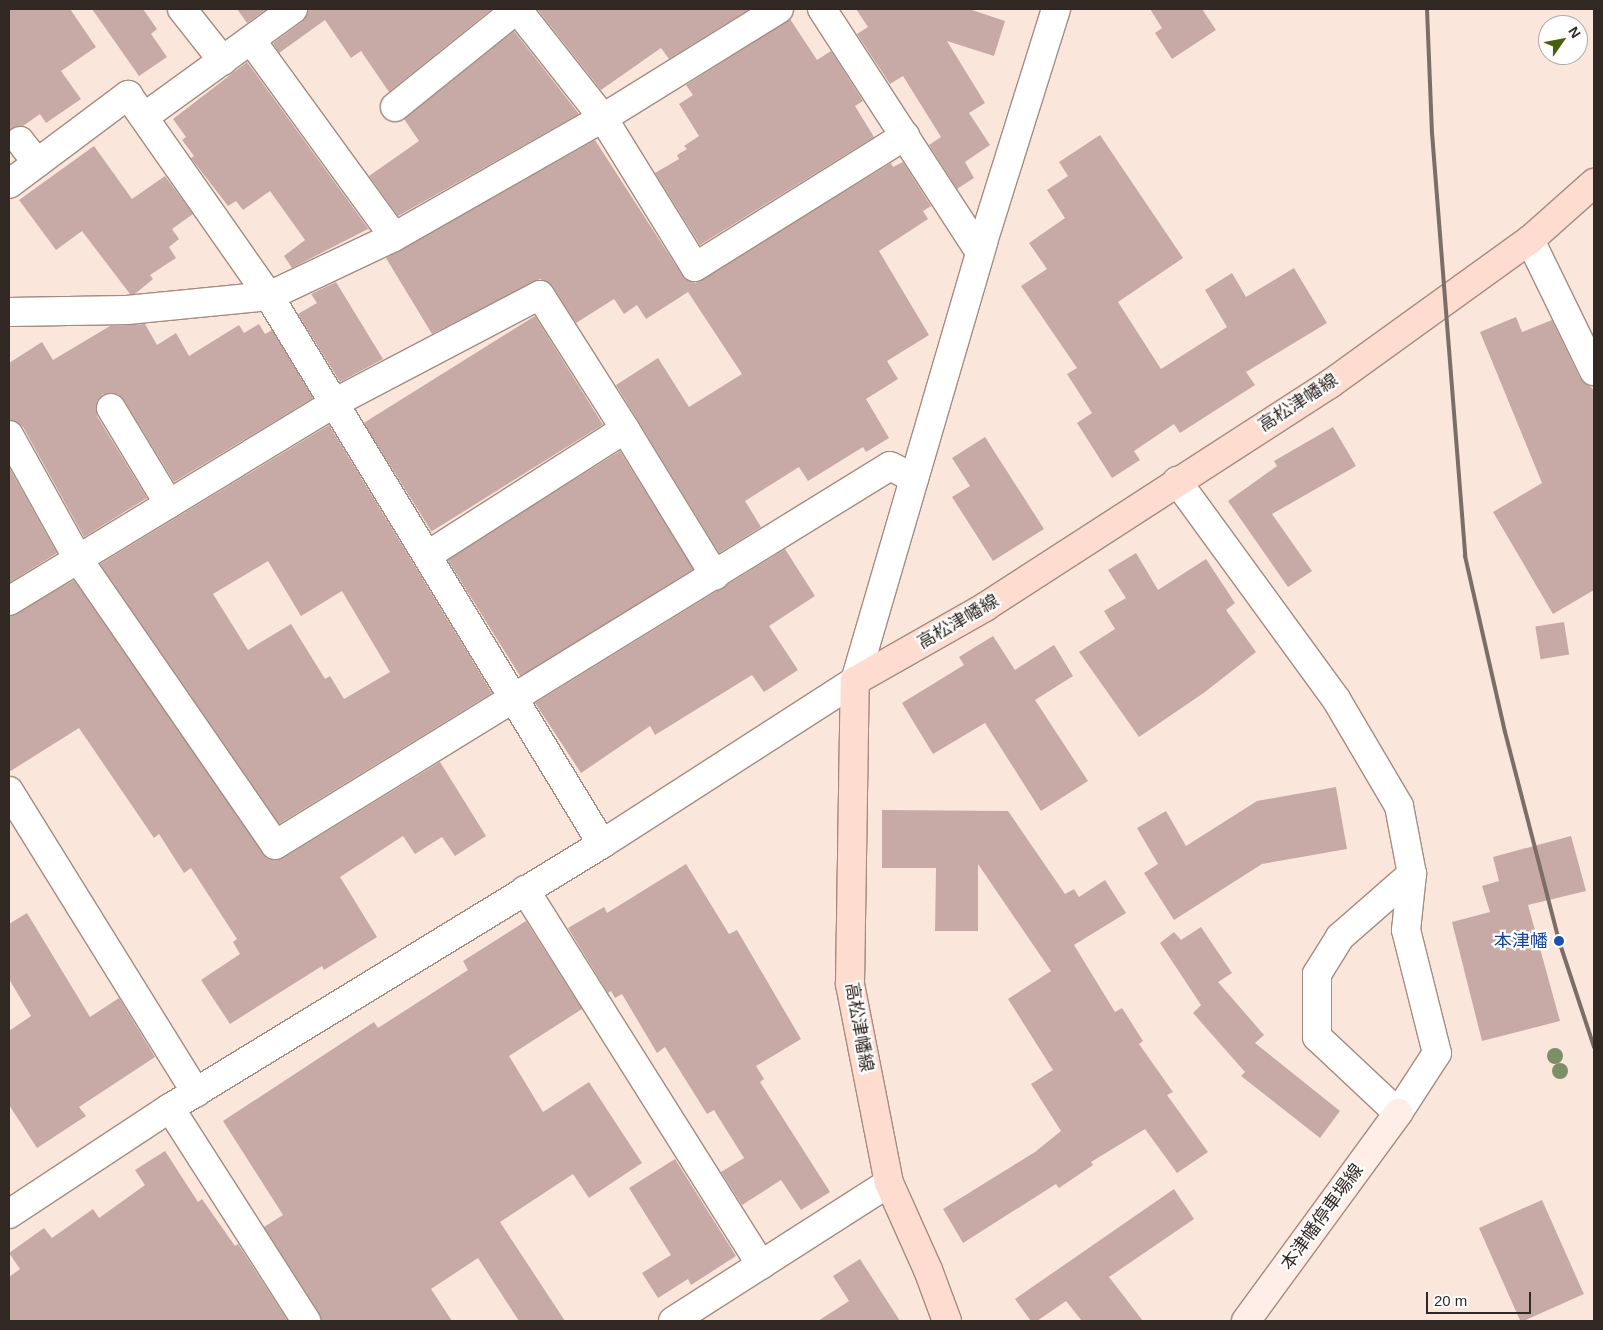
<!DOCTYPE html>
<meta charset="utf-8">
<style>
body{margin:0}
#map{position:relative;width:1603px;height:1330px;overflow:hidden;background:#fbe6dc;font-family:Helvetica,"Noto Sans JP",sans-serif}
div>[style]{position:absolute}
[style*='--x']{left:calc(var(--x)*1px);top:calc(var(--y)*1px);width:calc(var(--w)*1px);rotate:calc(var(--a)*1deg)}
.building>*{inset:0;background:#c7aaa6;transform-origin:0 0}
.roads{filter:drop-shadow(1px 0 #a48c80) drop-shadow(-1px 0 #a48c80) drop-shadow(0 1px #a48c80) drop-shadow(0 -1px #a48c80)}
.minor>*{height:28px;margin:-14px;padding:0 14px;transform-origin:14px;border-radius:14px;background:#fff}
.tertiary>*{height:28px;margin:-14px;padding:0 14px;transform-origin:14px;border-radius:14px;background:#fff}
.secondary>*{height:28px;margin:-14px;padding:0 14px;transform-origin:14px;border-radius:14px;background:#feeee7}
.primary>*{height:28px;margin:-14px;padding:0 14px;transform-origin:14px;border-radius:14px;background:#fedcd0}
.rail>*{height:4px;margin:-2px;padding:0 2px;transform-origin:2px;border-radius:2px;background:#7b6e67}
.trees>*{width:16px;height:16px;margin:-8px;border-radius:50%;background:#7d9065}
.dots>*{width:14px;height:14px;translate:-50% -50%;box-sizing:border-box;border:2px solid #fff;border-radius:50%}
span{translate:-50% -50%;white-space:nowrap;text-align:center;line-height:1.15;-webkit-text-stroke:4.5px #fff;paint-order:stroke}
.street-label{font-size:18px;color:#312823}
.transit-label{font-size:18px;color:#164399}
.right{translate:-100% -50%;text-align:right}
.frame{position:absolute;inset:0;border:10px solid #312823;pointer-events:none}
.north{position:absolute;left:1538px;top:15px;width:50px;height:50px;box-sizing:border-box;background:#fff;border:1px solid #ada9a7;border-radius:50%;rotate:57deg;font-size:14px;font-weight:700;line-height:20px;text-align:center;color:#312823}
.north::after{content:'';display:block;margin:auto;width:18px;height:22px;background:#47600d;clip-path:polygon(50% 0,100% 100%,50% 72%,0 100%)}
.scale{position:absolute;left:1426px;top:1292px;width:105px;height:22px;box-sizing:border-box;border:2px solid #312823;border-top:0;padding-left:6px;font-size:15px;line-height:18px;white-space:nowrap;color:#312823;-webkit-text-stroke:4px #fff;paint-order:stroke}
</style>
<div id="map">
<div class="building">
<div style="clip-path:polygon(9px 9px,70px 9px,96px 47px,61px 71px,81px 99px,46px 123px,40px 114px,23px 126px,9px 131px)"></div>
<div style="clip-path:polygon(92px 9px,143px 9px,157px 29px,151px 34px,167px 57px,139px 76px)"></div>
<div style="clip-path:polygon(237px 9px,267px 9px,247px 23px)"></div>
<div style="clip-path:polygon(308px 9px,492px 9px,389px 92px,361px 51px,351px 58px,325px 20px,279px 53px,273px 43px,302px 22px)"></div>
<div style="clip-path:polygon(537px 9px,750px 9px,669px 59px,661px 48px,601px 90px)"></div>
<div style="clip-path:polygon(856px 9px,969px 9px,1005px 21px,994px 56px,947px 41px,985px 103px,969px 113px,990px 145px,965px 162px,974px 178px,957px 189px,929px 145px,941px 137px,903px 76px,890px 84px,857px 34px,868px 27px)"></div>
<div style="clip-path:polygon(1150px 9px,1202px 9px,1216px 30px,1172px 59px,1155px 33px,1162px 28px)"></div>
<div style="clip-path:polygon(790px 19px,817px 60px,831px 51px,863px 101px,855px 106px,874px 137px,700px 245px,655px 173px,679px 159px,677px 155px,687px 149px,684px 146px,699px 136px,679px 104px,693px 95px,686px 85px)"></div>
<div style="clip-path:polygon(514px 31px,579px 114px,398px 216px,369px 176px,419px 141px,404px 119px)"></div>
<div style="clip-path:polygon(247px 62px,370px 231px,368px 229px,292px 268px,284px 256px,305px 240px,270px 191px,243px 210px,236px 201px,228px 206px,191px 158px,194px 156px,182px 140px,186px 137px,173px 119px)"></div>
<div style="clip-path:polygon(1100px 135px,1183px 258px,1118px 302px,1161px 369px,1227px 327px,1205px 290px,1232px 273px,1246px 297px,1294px 268px,1327px 323px,1246px 372px,1255px 385px,1180px 433px,1174px 424px,1134px 451px,1140px 460px,1112px 478px,1077px 423px,1092px 413px,1067px 374px,1077px 368px,1021px 286px,1047px 269px,1029px 243px,1065px 218px,1047px 190px,1068px 176px,1059px 162px)"></div>
<div style="clip-path:polygon(595px 140px,682px 275px,695px 283px,891px 163px,893px 167px,903px 162px,931px 206px,923px 211px,928px 219px,879px 251px,929px 335px,887px 361px,898px 379px,866px 399px,889px 438px,866px 452px,863px 447px,808px 481px,799px 467px,745px 501px,761px 527px,719px 553px,616px 385px,658px 358px,689px 407px,742px 374px,688px 292px,646px 319px,637px 305px,624px 314px,614px 299px,576px 323px,553px 287px,540px 279px,432px 334px,386px 258px)"></div>
<div style="clip-path:polygon(94px 146px,132px 199px,165px 176px,193px 214px,172px 229px,179px 239px,169px 247px,176px 258px,150px 275px,153px 279px,135px 294px,130px 294px,82px 231px,56px 250px,19px 200px)"></div>
<div style="clip-path:polygon(336px 282px,383px 359px,340px 382px,298px 314px,317px 303px,311px 294px)"></div>
<div style="left:535px;top:316px;width:128px;height:202px;rotate:58deg"></div>
<div style="clip-path:polygon(1516px 317px,1522px 332px,1552px 320px,1580px 378px,1594px 390px,1594px 590px,1553px 614px,1493px 512px,1542px 483px,1480px 332px)"></div>
<div style="clip-path:polygon(145px 324px,157px 345px,176px 333px,189px 356px,239px 325px,244px 333px,259px 324px,265px 334px,272px 330px,313px 398px,174px 482px,124px 400px,118px 394px,103px 394px,97px 401px,97px 416px,147px 498px,84px 537px,23px 427px,9px 419px,9px 363px,42px 342px,53px 360px,110px 326px)"></div>
<div style="clip-path:polygon(evenodd,329px 425px,492px 693px,279px 824px,100px 564px,329px 425px,268px 561px,301px 616px,342px 591px,390px 672px,344px 699px,330px 676px,325px 679px,291px 624px,248px 650px,213px 594px,268px 561px)"></div>
<div style="clip-path:polygon(1333px 427px,1356px 466px,1272px 514px,1312px 571px,1288px 587px,1228px 501px,1277px 466px,1274px 461px)"></div>
<div style="clip-path:polygon(985px 437px,1044px 529px,993px 561px,952px 497px,970px 486px,952px 458px)"></div>
<div style="left:620px;top:451px;width:139px;height:204px;rotate:58deg"></div>
<div style="clip-path:polygon(9px 467px,57px 553px,9px 583px)"></div>
<div style="clip-path:polygon(785px 549px,815px 596px,769px 626px,798px 670px,764px 692px,752px 675px,655px 735px,650px 726px,581px 773px,535px 703px)"></div>
<div style="clip-path:polygon(1136px 553px,1158px 590px,1206px 559px,1235px 603px,1226px 610px,1256px 652px,1205px 692px,1139px 737px,1079px 652px,1115px 629px,1104px 611px,1126px 598px,1108px 570px)"></div>
<div style="clip-path:polygon(74px 580px,268px 859px,283px 858px,440px 762px,486px 836px,455px 856px,442px 837px,415px 854px,403px 836px,340px 877px,377px 937px,324px 970px,322px 966px,230px 1024px,201px 980px,240px 954px,233px 942px,237px 939px,191px 868px,184px 873px,159px 834px,154px 838px,79px 728px,9px 772px,9px 617px)"></div>
<div style="left:1564px;top:622px;width:33px;height:29px;rotate:81deg"></div>
<div style="clip-path:polygon(993px 636px,1015px 670px,1054px 645px,1073px 676px,1035px 700px,1088px 781px,1041px 811px,985px 723px,933px 754px,902px 703px,964px 665px,959px 657px)"></div>
<div style="clip-path:polygon(1336px 787px,1347px 849px,1262px 864px,1174px 920px,1144px 873px,1158px 864px,1137px 828px,1166px 811px,1186px 846px,1257px 801px)"></div>
<div style="clip-path:polygon(882px 810px,1008px 811px,1065px 894px,1074px 889px,1079px 897px,1105px 880px,1126px 913px,1074px 945px,1115px 1012px,1122px 1008px,1143px 1041px,1139px 1044px,1173px 1092px,1167px 1095px,1208px 1152px,1177px 1173px,1145px 1129px,1091px 1162px,1093px 1165px,1059px 1188px,1056px 1184px,963px 1243px,943px 1209px,1035px 1152px,1061px 1131px,1031px 1084px,1053px 1070px,1008px 999px,1051px 971px,978px 864px,978px 931px,935px 931px,936px 868px,882px 868px)"></div>
<div style="clip-path:polygon(1571px 836px,1586px 891px,1528px 905px,1560px 1021px,1482px 1041px,1452px 922px,1490px 912px,1482px 886px,1499px 881px,1493px 857px)"></div>
<div style="clip-path:polygon(686px 864px,729px 934px,737px 930px,801px 1039px,756px 1066px,764px 1079px,760px 1082px,830px 1192px,801px 1210px,781px 1180px,742px 1205px,721px 1172px,744px 1158px,714px 1110px,707px 1114px,665px 1047px,657px 1053px,622px 994px,615px 998px,611px 991px,608px 993px,568px 928px,604px 907px,607px 913px)"></div>
<div style="clip-path:polygon(27px 913px,90px 1017px,119px 998px,155px 1057px,79px 1107px,86px 1116px,37px 1148px,9px 1105px,9px 1031px,31px 1016px,9px 979px,9px 924px)"></div>
<div style="clip-path:polygon(526px 921px,582px 1009px,509px 1056px,543px 1112px,589px 1082px,642px 1163px,589px 1198px,573px 1174px,500px 1222px,565px 1321px,519px 1321px,478px 1258px,431px 1289px,452px 1321px,321px 1321px,319px 1313px,264px 1227px,283px 1215px,223px 1121px,374px 1022px,378px 1028px,468px 970px,463px 961px)"></div>
<div style="clip-path:polygon(1201px 927px,1232px 973px,1218px 982px,1264px 1035px,1255px 1043px,1340px 1111px,1320px 1138px,1241px 1076px,1245px 1072px,1193px 1013px,1201px 1005px,1160px 943px,1174px 932px,1181px 940px)"></div>
<div style="clip-path:polygon(165px 1151px,198px 1202px,202px 1199px,235px 1246px,238px 1244px,288px 1321px,9px 1321px,9px 1277px,20px 1269px,9px 1253px,44px 1228px,52px 1238px,93px 1209px,99px 1218px,145px 1185px,135px 1170px)"></div>
<div style="clip-path:polygon(675px 1159px,736px 1256px,691px 1285px,688px 1279px,658px 1298px,642px 1273px,671px 1255px,629px 1188px)"></div>
<div style="clip-path:polygon(1174px 1189px,1194px 1219px,1109px 1277px,1143px 1321px,1082px 1321px,1066px 1301px,1037px 1321px,1031px 1321px,1015px 1299px)"></div>
<div style="left:1542px;top:1200px;width:103px;height:69px;rotate:66deg"></div>
<div style="clip-path:polygon(860px 1259px,900px 1321px,818px 1321px,849px 1301px,833px 1276px)"></div>
</div>
<div class="roads">
<div class="minor">
<div style="--x:182;--y:9;--w:66;--a:51.7"></div>
<div style="--x:517;--y:9;--w:139;--a:51.7"></div>
<div style="--x:603;--y:118;--w:175;--a:58.3"></div>
<div style="--x:695;--y:267;--w:248;--a:-32"></div>
<div style="--x:822;--y:9;--w:290;--a:57"></div>
<div style="--x:251;--y:40;--w:243;--a:54"></div>
<div style="--x:395;--y:107;--w:156;--a:-38.8"></div>
<div style="--x:144;--y:117;--w:184;--a:-35.9"></div>
<div style="--x:20;--y:141;--w:28;--a:52"></div>
<div style="--x:9;--y:184;--w:149;--a:-36.8"></div>
<div style="--x:128;--y:95;--w:246;--a:55"></div>
<div style="--x:269;--y:296;--w:641;--a:58.71"></div>
<div style="--x:1530;--y:240;--w:146;--a:64"></div>
<div style="--x:9;--y:312;--w:118;--a:-1"></div>
<div style="--x:127;--y:310;--w:143;--a:-5.6"></div>
<div style="--x:269;--y:296;--w:138;--a:-25.3"></div>
<div style="--x:394;--y:237;--w:241;--a:-29.7"></div>
<div style="--x:603;--y:118;--w:207;--a:-31.8"></div>
<div style="--x:111;--y:408;--w:112;--a:58.9"></div>
<div style="--x:625;--y:429;--w:172;--a:58.5"></div>
<div style="--x:9;--y:435;--w:142;--a:60.9"></div>
<div style="--x:78;--y:559;--w:347;--a:55.4"></div>
<div style="--x:275;--y:845;--w:722;--a:-31.64"></div>
<div style="--x:890;--y:466;--w:27;--a:27"></div>
<div style="--x:9;--y:601;--w:383;--a:-31.3"></div>
<div style="--x:336;--y:402;--w:230;--a:-27.7"></div>
<div style="--x:540;--y:295;--w:159;--a:57.6"></div>
<div style="--x:625;--y:429;--w:234;--a:147.4"></div>
<div style="--x:9;--y:791;--w:355;--a:58.2"></div>
<div style="--x:1412;--y:874;--w:56;--a:96.1"></div>
<div style="--x:1406;--y:930;--w:127;--a:75.9"></div>
<div style="--x:1437;--y:1053;--w:72;--a:123"></div>
<div style="--x:1398;--y:1113;--w:111;--a:-136.8"></div>
<div style="--x:1317;--y:1037;--w:63;--a:-90"></div>
<div style="--x:1317;--y:974;--w:44;--a:-58.1"></div>
<div style="--x:1340;--y:937;--w:96;--a:-41.2"></div>
<div style="--x:525;--y:890;--w:443;--a:57.8"></div>
<div style="--x:170;--y:1108;--w:253;--a:57.4"></div>
<div style="--x:673;--y:1321;--w:256;--a:-32.6"></div>
</div>
<div class="tertiary">
<div style="--x:1177;--y:481;--w:270;--a:53.9"></div>
<div style="--x:1336;--y:699;--w:124;--a:59.5"></div>
<div style="--x:1399;--y:806;--w:69;--a:79.2"></div>
<div style="--x:9;--y:1214;--w:193;--a:-33.4"></div>
<div style="--x:170;--y:1108;--w:506;--a:-31.43"></div>
<div style="--x:602;--y:844;--w:301;--a:-32.8"></div>
<div style="--x:855;--y:681;--w:457;--a:-73.7"></div>
<div style="--x:983;--y:242;--w:244;--a:-72.6"></div>
</div>
<div class="secondary">
<div style="--x:1246;--y:1321;--w:258;--a:-53.8"></div>
</div>
<div class="primary">
<div style="--x:947;--y:1321;--w:54;--a:-110.4"></div>
<div style="--x:928;--y:1270;--w:95;--a:-114.1"></div>
<div style="--x:889;--y:1183;--w:203;--a:-101.1"></div>
<div style="--x:850;--y:984;--w:303;--a:-89.1"></div>
<div style="--x:855;--y:681;--w:150;--a:-29.6"></div>
<div style="--x:985;--y:607;--w:411;--a:-32.9"></div>
<div style="--x:1330;--y:384;--w:246;--a:-35.8"></div>
<div style="--x:1530;--y:240;--w:86;--a:-41.7"></div>
</div>
</div>
<div class="rail">
<div style="--x:1427;--y:9;--w:124;--a:87.7"></div>
<div style="--x:1432;--y:133;--w:424;--a:85.5"></div>
<div style="--x:1465;--y:556;--w:180;--a:77.2"></div>
<div style="--x:1505;--y:732;--w:216;--a:75.5"></div>
<div style="--x:1559;--y:941;--w:112;--a:71.7"></div>
</div>
<div class="trees">
<div style="left:1555px;top:1056px"></div>
<div style="left:1560px;top:1071px"></div>
</div>
<div class="dots">
<div style="left:1559px;top:941px;background:#1a4fb4"></div>
</div>
<div class="street-label">
<span style="left:1298px;top:403px;rotate:-33deg">高松津幡線</span>
<span style="left:958px;top:622px;rotate:-30deg">高松津幡線</span>
<span style="left:859px;top:1027px;rotate:80deg">高松津幡線</span>
<span style="left:1322px;top:1217px;rotate:-54deg">本津幡停車場線</span>
</div>
<div class="transit-label">
<span class="right" style="left:1548px;top:941px">本津幡</span>
</div>
<div class="frame"></div>
<div class="north">N</div>
<div class="scale">20 m</div>
</div>
